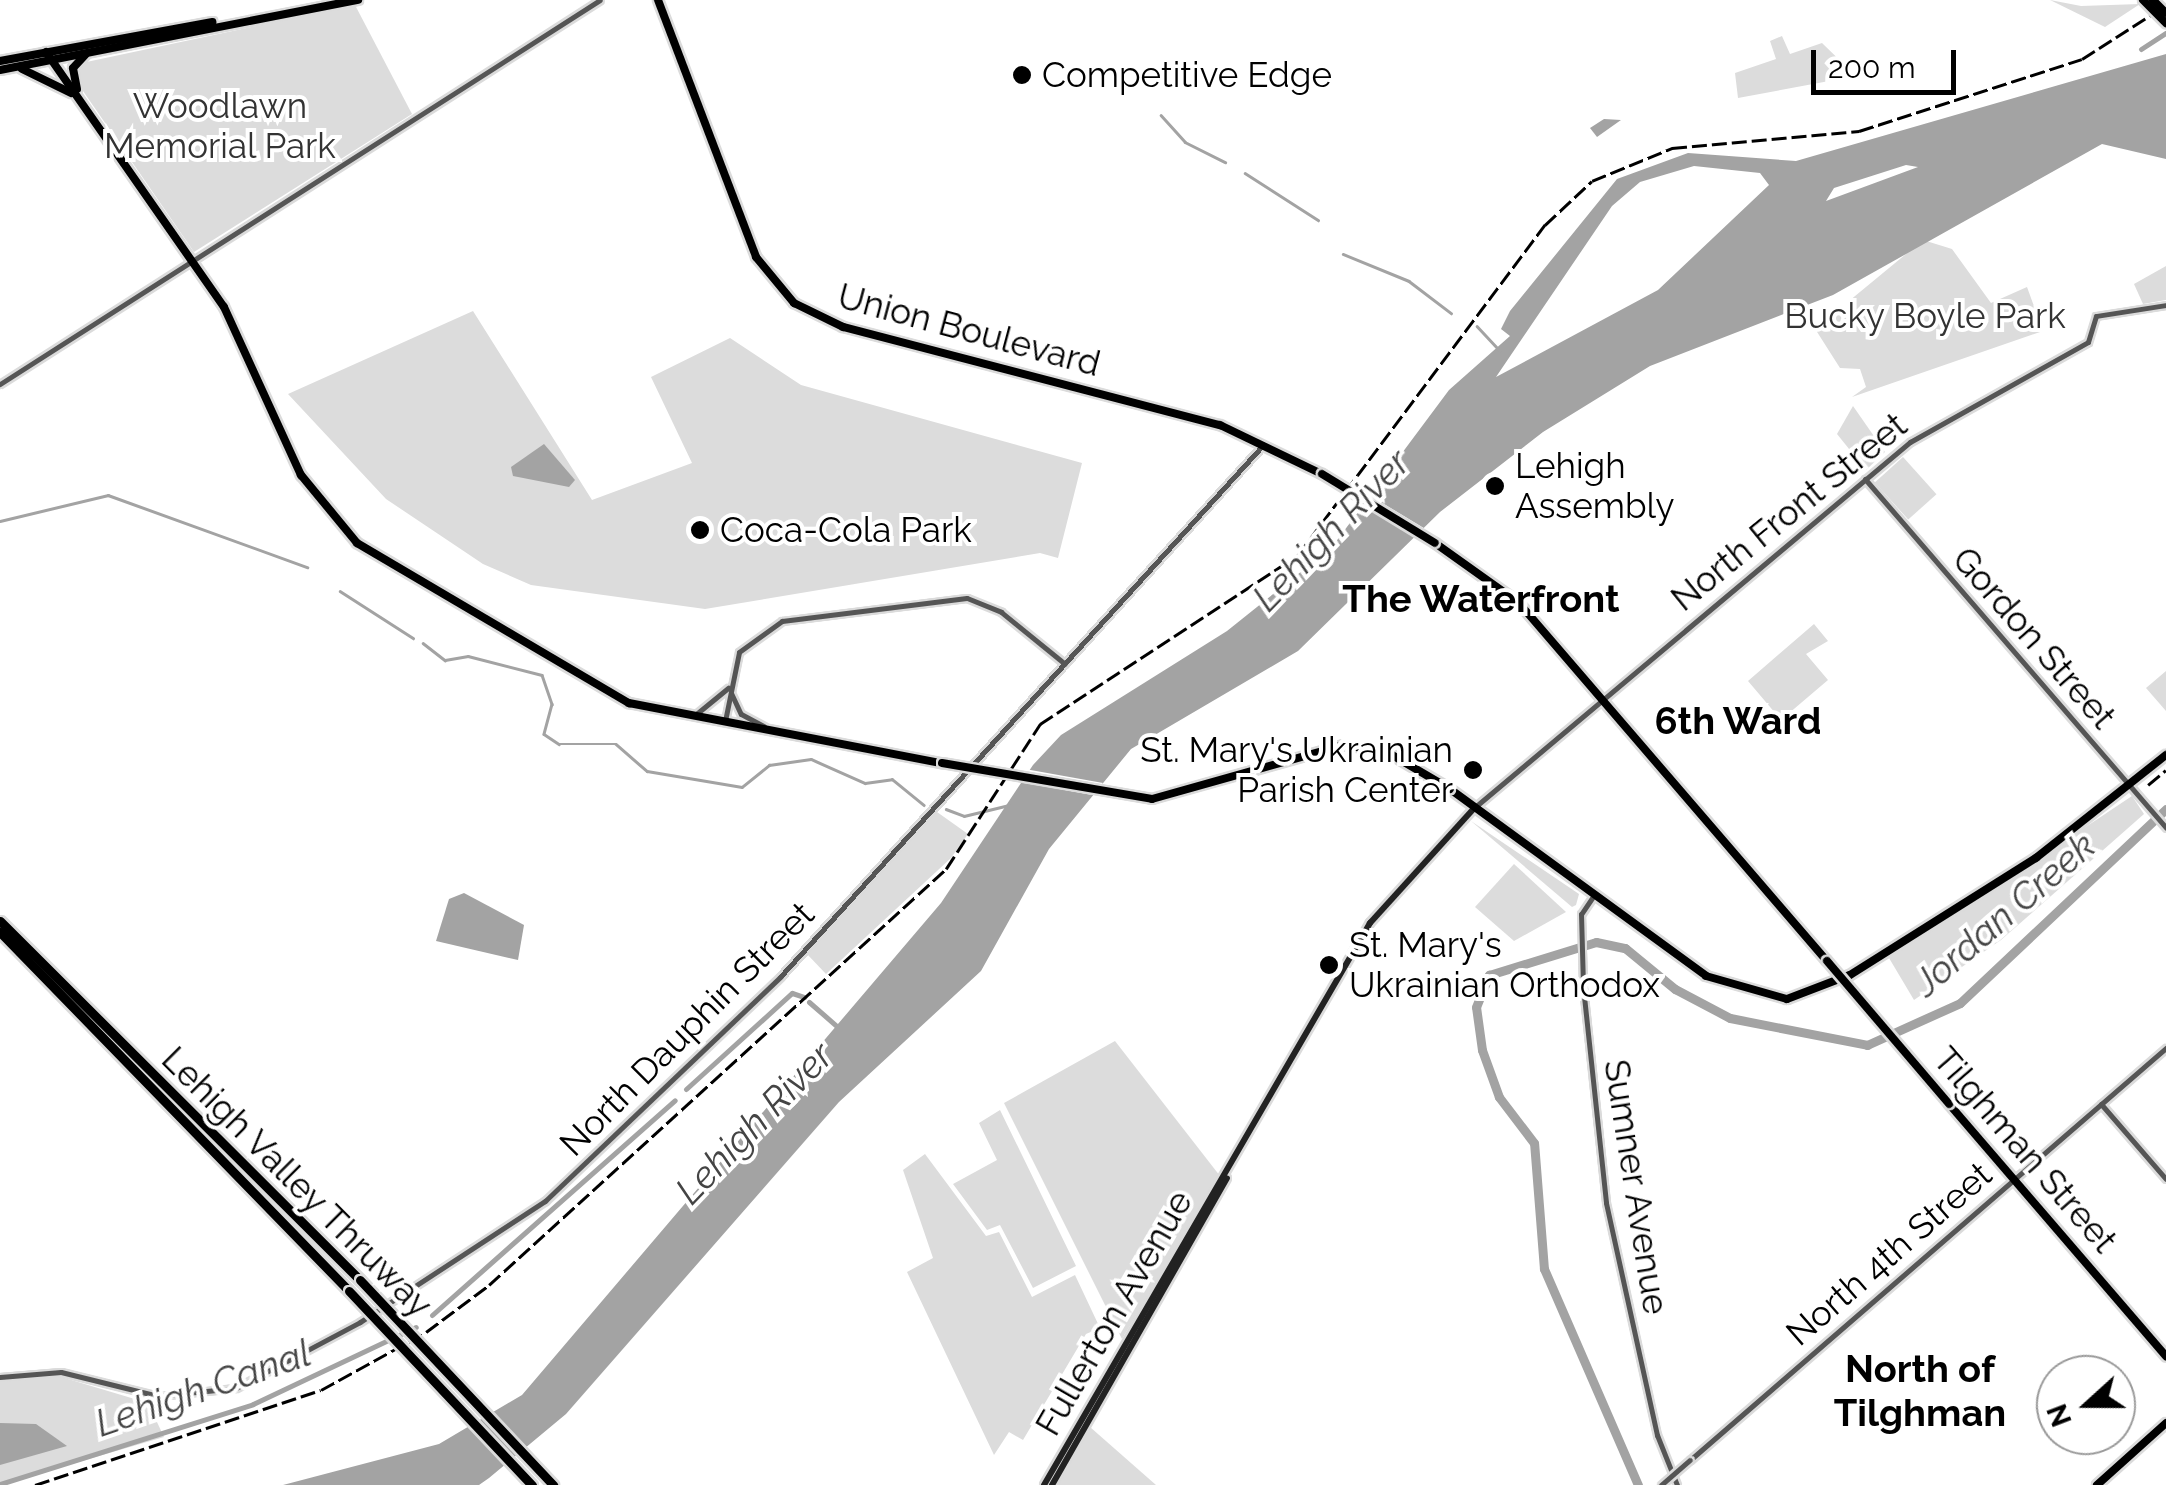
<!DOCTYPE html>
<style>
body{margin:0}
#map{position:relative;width:2166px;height:1485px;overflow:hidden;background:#fff;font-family:Raleway,sans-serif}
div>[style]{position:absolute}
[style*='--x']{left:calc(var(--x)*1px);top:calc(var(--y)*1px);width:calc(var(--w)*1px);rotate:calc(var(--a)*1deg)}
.green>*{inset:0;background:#dcdcdc;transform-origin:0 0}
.water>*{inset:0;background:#a3a3a3}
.pier>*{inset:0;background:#fff;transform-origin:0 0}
.stream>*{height:2.5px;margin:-1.25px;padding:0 1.25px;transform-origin:1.25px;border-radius:1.25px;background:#a3a3a3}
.canal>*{height:5px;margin:-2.5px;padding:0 2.5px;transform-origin:2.5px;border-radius:2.5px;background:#a3a3a3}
.river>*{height:9px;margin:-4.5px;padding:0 4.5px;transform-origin:4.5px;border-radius:4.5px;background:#a3a3a3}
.roads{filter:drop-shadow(2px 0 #dbdbdb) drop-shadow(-2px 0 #dbdbdb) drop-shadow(0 2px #dbdbdb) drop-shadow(0 -2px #dbdbdb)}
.tertiary>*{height:5px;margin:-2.5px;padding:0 2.5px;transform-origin:2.5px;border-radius:2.5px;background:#555}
.secondary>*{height:6px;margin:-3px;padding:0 3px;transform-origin:3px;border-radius:3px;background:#222}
.primary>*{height:8px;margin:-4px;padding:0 4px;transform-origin:4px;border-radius:4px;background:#000}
.motorway>*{height:9px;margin:-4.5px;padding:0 4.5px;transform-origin:4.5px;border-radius:4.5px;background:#000}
.rail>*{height:2.5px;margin-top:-1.25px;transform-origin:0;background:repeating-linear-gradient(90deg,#000 0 15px,transparent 0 20px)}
.bridges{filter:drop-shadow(2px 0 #dbdbdb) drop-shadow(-2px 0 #dbdbdb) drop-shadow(0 2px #dbdbdb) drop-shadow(0 -2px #dbdbdb)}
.tertiary-bridge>*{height:5px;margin:-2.5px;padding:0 2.5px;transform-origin:2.5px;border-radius:2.5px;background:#555}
.primary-bridge>*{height:8px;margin:-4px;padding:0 4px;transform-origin:4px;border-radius:4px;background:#000}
.motorway-bridge>*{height:9px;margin:-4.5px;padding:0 4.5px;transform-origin:4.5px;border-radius:4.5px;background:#000}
.dots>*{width:28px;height:28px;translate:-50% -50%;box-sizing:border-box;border:5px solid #fff;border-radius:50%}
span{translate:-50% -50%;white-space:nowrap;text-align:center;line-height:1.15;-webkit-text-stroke:8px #fff;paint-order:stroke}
.poi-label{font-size:35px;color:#000}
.left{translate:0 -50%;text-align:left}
.right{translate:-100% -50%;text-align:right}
.park-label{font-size:35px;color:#333}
.street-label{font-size:35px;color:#000}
.water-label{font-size:38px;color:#444;font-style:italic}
.neighbourhood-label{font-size:38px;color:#000;font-weight:700}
.north{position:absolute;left:2036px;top:1355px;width:100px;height:100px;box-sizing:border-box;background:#fff;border:2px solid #999;border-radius:50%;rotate:249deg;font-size:28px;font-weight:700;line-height:40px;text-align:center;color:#000}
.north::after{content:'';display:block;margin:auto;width:35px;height:45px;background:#000;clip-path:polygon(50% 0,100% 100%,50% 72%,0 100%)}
.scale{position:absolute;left:1811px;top:50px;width:145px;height:45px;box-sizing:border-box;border:5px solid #000;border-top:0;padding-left:12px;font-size:30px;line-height:35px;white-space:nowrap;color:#000;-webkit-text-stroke:8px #fff;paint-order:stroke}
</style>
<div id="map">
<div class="green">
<div style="clip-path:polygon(2050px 0,2081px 6px,2140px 4px,2105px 27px)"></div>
<div style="clip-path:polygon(355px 5px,412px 114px,194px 252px,83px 91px,77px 64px)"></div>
<div style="clip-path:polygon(1782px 36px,1790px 54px,1822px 43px,1856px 76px,1738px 98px,1735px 73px,1776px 59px,1770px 41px)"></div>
<div style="clip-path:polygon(1923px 240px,1952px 249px,1991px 303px,2027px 287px,2043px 331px,1852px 397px,1866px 387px,1860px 369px,1840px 368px,1812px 324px,1852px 309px,1849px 301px)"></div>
<div style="clip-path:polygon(2166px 266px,2166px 300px,2143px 304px,2134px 284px)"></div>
<div style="clip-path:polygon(473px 311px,592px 500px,692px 463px,651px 377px,730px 338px,801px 385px,1082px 463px,1058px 558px,1040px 553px,705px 609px,531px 585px,483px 564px,386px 499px,288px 394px)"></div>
<div style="clip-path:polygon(1853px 406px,1885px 452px,1866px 470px,1837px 434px)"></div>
<div style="left:1903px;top:457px;width:50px;height:38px;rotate:48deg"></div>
<div style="clip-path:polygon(1814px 624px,1828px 641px,1806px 654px,1828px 680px,1781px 720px,1748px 681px)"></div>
<div style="clip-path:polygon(2166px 671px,2166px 711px,2146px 688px)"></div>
<div style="clip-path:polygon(2132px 796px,2144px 814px,2001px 940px,1914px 1000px,1889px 958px)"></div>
<div style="clip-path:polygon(937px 812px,968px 834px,951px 858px,826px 974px,806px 953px)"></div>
<div style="clip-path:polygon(1471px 821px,1579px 894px,1576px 905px,1572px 907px)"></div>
<div style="clip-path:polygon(1514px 864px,1566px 912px,1514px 941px,1475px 907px)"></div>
<div style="clip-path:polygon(1115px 1041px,1220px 1176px,1122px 1339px,1004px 1103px)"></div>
<div style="clip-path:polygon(1000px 1110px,1076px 1266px,1033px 1288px,1000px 1225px,987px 1230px,953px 1184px,997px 1160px,979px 1123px)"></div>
<div style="clip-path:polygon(925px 1154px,986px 1236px,999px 1232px,1032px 1297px,1075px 1275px,1100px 1328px,1086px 1334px,1023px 1440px,1009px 1432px,994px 1455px,907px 1272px,933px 1258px,903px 1170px)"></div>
<div style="clip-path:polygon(58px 1376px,148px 1403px,164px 1437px,0 1485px,0 1381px)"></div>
<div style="clip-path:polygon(1090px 1427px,1156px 1485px,1057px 1485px)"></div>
</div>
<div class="water">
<div style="clip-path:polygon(evenodd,2166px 54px,2166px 159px,2102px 144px,1833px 295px,1650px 366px,1543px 432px,1440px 512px,1298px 651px,1131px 749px,1049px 849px,981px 971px,839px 1102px,566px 1414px,489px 1478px,479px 1485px,283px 1485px,439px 1444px,522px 1395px,941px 903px,1033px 765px,1061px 735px,1227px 631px,1332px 547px,1449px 390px,1510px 336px,1501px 329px,1510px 311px,1617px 179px,1688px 153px,1796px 161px,2166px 54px,1906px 165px,1918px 167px,1826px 201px,1834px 188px,1906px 165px,2166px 54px,1694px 166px,1760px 173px,1769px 185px,1658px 290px,1496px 377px,1612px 206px,1640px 182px,1694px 166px)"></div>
<div style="clip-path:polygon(1604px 119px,1621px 120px,1597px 137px,1590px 128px)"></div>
<div style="clip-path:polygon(544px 444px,575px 480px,569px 487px,513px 476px,511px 467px)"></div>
<div style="clip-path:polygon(464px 893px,524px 925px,518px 960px,436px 941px,449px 899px)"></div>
<div style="clip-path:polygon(0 1423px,36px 1424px,67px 1446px,0 1465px)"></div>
</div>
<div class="pier">
<div style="left:1364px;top:492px;width:77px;height:12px;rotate:31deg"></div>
<div style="clip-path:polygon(1025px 769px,1103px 783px,1092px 795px,1017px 781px)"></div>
</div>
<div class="stream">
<div style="--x:1161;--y:115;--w:36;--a:48"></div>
<div style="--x:1185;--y:142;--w:45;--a:26.6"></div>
<div style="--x:1245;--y:173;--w:87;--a:32.8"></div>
<div style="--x:1343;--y:254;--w:71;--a:22.2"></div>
<div style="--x:1409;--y:281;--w:53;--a:37.3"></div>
<div style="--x:1477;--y:326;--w:33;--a:47"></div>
<div style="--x:0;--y:521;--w:111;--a:-13.5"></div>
<div style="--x:108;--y:495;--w:212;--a:19.9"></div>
<div style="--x:340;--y:591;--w:87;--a:32.8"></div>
<div style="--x:423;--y:643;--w:28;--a:38"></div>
<div style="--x:445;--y:660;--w:23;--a:-10"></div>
<div style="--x:468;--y:656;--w:76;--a:14.4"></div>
<div style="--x:542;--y:675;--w:31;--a:71"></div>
<div style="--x:552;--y:704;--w:31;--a:105"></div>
<div style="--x:544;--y:734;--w:18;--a:34"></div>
<div style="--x:559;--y:744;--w:57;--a:0"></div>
<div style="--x:616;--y:744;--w:41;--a:41.1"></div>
<div style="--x:647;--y:771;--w:96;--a:9.6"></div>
<div style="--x:742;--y:787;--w:35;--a:-39"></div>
<div style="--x:769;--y:765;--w:42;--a:-8.1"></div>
<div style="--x:811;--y:759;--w:59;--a:24"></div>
<div style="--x:865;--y:783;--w:27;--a:-8"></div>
<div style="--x:892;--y:779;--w:41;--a:39.1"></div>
<div style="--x:946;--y:809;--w:19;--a:21"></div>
<div style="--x:964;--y:816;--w:46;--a:-13.7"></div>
</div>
<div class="canal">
<div style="--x:2141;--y:49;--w:30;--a:-33"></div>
<div style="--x:809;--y:1002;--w:37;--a:41"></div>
<div style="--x:686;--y:1089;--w:143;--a:-42.2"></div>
<div style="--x:792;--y:993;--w:13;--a:18"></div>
<div style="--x:432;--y:1315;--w:324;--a:-41.5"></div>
<div style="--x:0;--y:1484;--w:265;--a:-17.5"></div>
<div style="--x:253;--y:1404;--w:180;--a:-25.3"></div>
</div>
<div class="river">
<div style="--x:1638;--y:1485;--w:236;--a:-113.5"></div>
<div style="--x:1544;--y:1269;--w:126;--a:-94.5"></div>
<div style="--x:1534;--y:1143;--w:58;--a:-127.3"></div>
<div style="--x:1499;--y:1097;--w:50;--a:-109.9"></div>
<div style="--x:1482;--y:1050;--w:43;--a:-97.9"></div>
<div style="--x:1476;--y:1007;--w:35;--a:-68"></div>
<div style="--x:1489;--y:975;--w:112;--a:-17.1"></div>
<div style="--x:1596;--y:942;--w:30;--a:12"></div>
<div style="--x:1625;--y:948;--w:65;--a:39.4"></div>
<div style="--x:1675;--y:989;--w:62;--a:27.8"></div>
<div style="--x:1730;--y:1018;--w:140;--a:11.1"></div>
<div style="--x:1867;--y:1045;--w:102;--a:-24.3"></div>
<div style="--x:1960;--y:1003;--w:283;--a:-43.3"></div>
</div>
<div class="roads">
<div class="tertiary">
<div style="--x:0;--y:384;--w:712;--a:-32.62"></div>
<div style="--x:1865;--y:479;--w:461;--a:49.2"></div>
<div style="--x:731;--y:693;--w:23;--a:65"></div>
<div style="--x:741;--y:714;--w:26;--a:28"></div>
<div style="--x:695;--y:715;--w:43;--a:-39.3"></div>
<div style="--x:725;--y:721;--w:70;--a:-78.5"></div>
<div style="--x:739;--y:652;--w:53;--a:-35.8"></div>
<div style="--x:782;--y:621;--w:186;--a:-7.1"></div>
<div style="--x:967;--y:598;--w:37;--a:22"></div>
<div style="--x:1001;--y:612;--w:82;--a:39.1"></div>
<div style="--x:1475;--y:807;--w:568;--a:-40"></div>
<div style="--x:1910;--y:442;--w:204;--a:-29.3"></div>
<div style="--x:2088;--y:342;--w:27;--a:-73"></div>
<div style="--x:2096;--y:316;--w:71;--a:-8.9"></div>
<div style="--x:1594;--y:895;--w:23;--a:124"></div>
<div style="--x:1581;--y:914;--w:73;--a:88.4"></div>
<div style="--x:1583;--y:987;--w:217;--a:83.9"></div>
<div style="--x:1606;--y:1203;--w:238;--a:77.6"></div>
<div style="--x:1657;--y:1435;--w:54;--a:68.2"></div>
<div style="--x:2101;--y:1104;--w:99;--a:49.1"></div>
<div style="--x:0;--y:1377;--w:61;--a:-4.7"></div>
<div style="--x:61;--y:1372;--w:100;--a:13.9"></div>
<div style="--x:158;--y:1396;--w:78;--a:-5.9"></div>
<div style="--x:236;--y:1388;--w:140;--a:-28"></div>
<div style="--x:360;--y:1322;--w:221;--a:-33.2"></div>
<div style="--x:545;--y:1201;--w:325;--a:-43.6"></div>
<div style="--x:780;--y:977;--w:719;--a:-47.76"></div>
<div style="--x:1690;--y:1460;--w:630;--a:-40.88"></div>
</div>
<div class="secondary">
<div style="--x:1044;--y:1485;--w:650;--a:-59.88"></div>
<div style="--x:1370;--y:923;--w:156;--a:-47.8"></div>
<div style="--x:1052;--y:1485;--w:353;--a:-60.3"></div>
</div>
<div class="primary">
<div style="--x:658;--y:0;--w:275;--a:69.1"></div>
<div style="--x:756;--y:257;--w:60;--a:50.4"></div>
<div style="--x:794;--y:303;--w:55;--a:26.1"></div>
<div style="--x:843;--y:327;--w:390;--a:14.6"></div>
<div style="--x:1220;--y:425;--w:113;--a:25.7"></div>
<div style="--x:46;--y:52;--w:311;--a:55.1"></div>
<div style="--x:224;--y:307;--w:185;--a:65.4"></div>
<div style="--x:301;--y:475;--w:88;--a:50.5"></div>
<div style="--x:357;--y:543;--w:316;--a:30.5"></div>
<div style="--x:629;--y:703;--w:319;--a:10.9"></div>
<div style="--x:0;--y:61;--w:216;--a:-10.4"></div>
<div style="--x:22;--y:69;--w:55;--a:26.1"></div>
<div style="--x:0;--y:70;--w:365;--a:-11.1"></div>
<div style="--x:77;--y:89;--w:21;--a:-101"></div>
<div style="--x:73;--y:68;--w:18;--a:-47"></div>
<div style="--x:1435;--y:543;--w:103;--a:35.5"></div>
<div style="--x:1519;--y:603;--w:472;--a:49.3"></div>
<div style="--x:1450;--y:789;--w:317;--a:36.1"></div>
<div style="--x:1706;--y:976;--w:84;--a:15.9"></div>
<div style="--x:1787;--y:999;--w:67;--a:-20.9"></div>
<div style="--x:1850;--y:975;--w:220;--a:-32.2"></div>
<div style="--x:2036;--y:858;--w:166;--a:-38.4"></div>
<div style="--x:1949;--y:1104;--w:333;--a:49.3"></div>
<div style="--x:2097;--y:1485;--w:93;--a:-41.9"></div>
</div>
<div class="motorway">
<div style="--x:0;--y:921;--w:508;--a:44.92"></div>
<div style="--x:0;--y:932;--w:501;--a:45.81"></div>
</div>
</div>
<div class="rail">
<div style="--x:2148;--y:785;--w:23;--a:-40"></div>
<div style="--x:35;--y:1485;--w:301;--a:-18.4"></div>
<div style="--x:321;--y:1390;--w:120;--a:-28.9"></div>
<div style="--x:426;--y:1332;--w:79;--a:-36.7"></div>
<div style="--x:489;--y:1285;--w:618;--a:-42.31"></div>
<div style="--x:946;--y:869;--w:173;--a:-57"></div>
<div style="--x:1040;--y:724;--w:307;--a:-33.2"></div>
<div style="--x:1297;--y:556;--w:414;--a:-53.2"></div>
<div style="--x:1545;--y:225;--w:64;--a:-43.1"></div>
<div style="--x:1592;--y:181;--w:87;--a:-22.4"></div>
<div style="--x:1672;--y:148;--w:188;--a:-5.2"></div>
<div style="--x:1859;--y:131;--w:234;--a:-17.9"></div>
<div style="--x:2082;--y:59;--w:100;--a:-32.7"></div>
</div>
<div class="bridges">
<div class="tertiary-bridge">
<div style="--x:1661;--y:1485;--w:38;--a:-41"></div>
</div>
<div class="primary-bridge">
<div style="--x:2143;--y:0;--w:33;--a:45"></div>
<div style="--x:2153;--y:0;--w:18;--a:45"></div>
<div style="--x:1322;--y:474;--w:132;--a:31.4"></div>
<div style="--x:942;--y:763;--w:213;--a:9.7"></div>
<div style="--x:1152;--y:799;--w:199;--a:-15.7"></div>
<div style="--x:1344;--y:745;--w:44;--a:9.2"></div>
<div style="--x:1387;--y:752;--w:73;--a:30.4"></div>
<div style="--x:1827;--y:961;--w:188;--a:49.5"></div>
</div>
<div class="motorway-bridge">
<div style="--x:360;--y:1280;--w:282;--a:46.7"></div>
<div style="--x:349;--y:1291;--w:267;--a:46.7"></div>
</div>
</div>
<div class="dots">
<div style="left:1022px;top:75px;background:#000"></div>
<div style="left:1495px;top:486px;background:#000"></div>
<div style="left:700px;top:530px;background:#000"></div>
<div style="left:1473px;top:770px;background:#000"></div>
<div style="left:1329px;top:965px;background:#000"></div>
</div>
<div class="poi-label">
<span class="left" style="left:1042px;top:75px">Competitive Edge</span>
<span class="left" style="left:1515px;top:486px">Lehigh<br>Assembly</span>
<span class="left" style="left:720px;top:530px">Coca-Cola Park</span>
<span class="right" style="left:1453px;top:770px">St. Mary's Ukrainian<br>Parish Center</span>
<span class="left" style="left:1349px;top:965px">St. Mary's<br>Ukrainian Orthodox</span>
</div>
<div class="park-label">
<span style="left:220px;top:126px">Woodlawn<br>Memorial Park</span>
<span style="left:1925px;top:316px">Bucky Boyle Park</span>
</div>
<div class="street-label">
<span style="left:969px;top:330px;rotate:15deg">Union Boulevard</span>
<span style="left:1789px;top:512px;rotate:-39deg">North Front Street</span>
<span style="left:2034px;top:638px;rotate:49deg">Gordon Street</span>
<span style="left:687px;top:1029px;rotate:-45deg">North Dauphin Street</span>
<span style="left:2025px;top:1150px;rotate:49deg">Tilghman Street</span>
<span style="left:297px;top:1182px;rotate:45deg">Lehigh Valley Thruway</span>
<span style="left:1636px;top:1187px;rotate:81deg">Sumner Avenue</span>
<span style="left:1889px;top:1254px;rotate:-41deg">North 4th Street</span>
<span style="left:1114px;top:1313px;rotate:-60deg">Fullerton Avenue</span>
</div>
<div class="water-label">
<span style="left:1331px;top:530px;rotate:-46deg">Lehigh River</span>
<span style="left:2004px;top:914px;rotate:-41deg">Jordan Creek</span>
<span style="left:754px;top:1123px;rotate:-46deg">Lehigh River</span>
<span style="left:203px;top:1388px;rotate:-19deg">Lehigh Canal</span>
</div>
<div class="neighbourhood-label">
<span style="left:1481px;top:599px">The Waterfront</span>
<span style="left:1738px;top:721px">6th Ward</span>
<span style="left:1920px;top:1391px">North of<br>Tilghman</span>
</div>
<div class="north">N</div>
<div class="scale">200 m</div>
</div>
